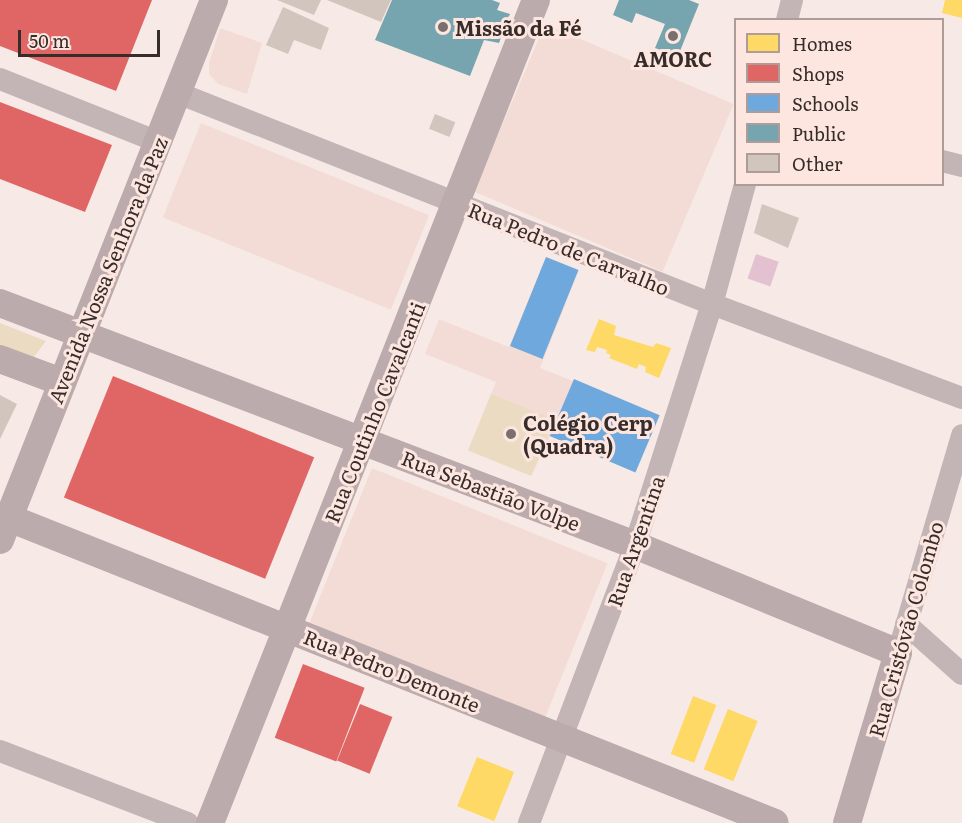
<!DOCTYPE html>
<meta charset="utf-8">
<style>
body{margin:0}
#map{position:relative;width:962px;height:823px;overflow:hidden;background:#f7eae6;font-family:Literata,serif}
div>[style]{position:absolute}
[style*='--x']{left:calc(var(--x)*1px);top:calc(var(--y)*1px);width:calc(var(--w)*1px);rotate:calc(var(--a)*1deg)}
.built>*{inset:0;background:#f3dcd6;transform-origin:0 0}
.green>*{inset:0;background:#ecdbc3;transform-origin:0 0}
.water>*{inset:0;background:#e3c1d1;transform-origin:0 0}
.homes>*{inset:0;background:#ffd966;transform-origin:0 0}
.shops>*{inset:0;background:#e06666;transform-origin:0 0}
.schools>*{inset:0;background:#6fa8dc;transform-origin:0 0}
.public>*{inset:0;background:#76a5af}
.building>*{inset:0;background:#d2c5be;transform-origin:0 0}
.minor>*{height:22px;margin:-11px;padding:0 11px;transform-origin:11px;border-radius:11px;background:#c3b4b5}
.major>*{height:28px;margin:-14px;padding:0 14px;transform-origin:14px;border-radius:14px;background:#bcabac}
.dots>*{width:16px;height:16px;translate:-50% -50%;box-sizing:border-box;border:3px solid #fde6e0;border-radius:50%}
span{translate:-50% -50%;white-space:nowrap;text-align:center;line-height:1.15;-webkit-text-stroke:6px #fde6e0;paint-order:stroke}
.poi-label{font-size:20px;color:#362d2b;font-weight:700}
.left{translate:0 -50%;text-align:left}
.street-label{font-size:20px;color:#362d2b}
.legend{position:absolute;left:734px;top:18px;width:210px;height:168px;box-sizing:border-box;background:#fde6e0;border:2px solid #ad9c98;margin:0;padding:8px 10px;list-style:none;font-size:18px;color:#362d2b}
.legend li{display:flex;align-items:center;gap:12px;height:30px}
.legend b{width:30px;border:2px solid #ad9c98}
.scale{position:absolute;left:18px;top:30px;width:142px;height:27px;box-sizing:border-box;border:3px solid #362d2b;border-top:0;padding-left:8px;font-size:18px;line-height:21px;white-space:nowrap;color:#362d2b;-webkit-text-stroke:4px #fde6e0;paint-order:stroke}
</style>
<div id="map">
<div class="built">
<div style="left:545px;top:24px;width:205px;height:182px;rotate:23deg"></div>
<div style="clip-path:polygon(220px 28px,262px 43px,247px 94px,218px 84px,209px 74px,209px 63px)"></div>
<div style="left:201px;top:123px;width:246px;height:102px;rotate:22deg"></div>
<div style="clip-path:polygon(546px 257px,579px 270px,540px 368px,660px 415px,636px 472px,550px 436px,532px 475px,468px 450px,496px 382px,425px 354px,439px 319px,509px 347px)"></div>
<div style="left:372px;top:468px;width:254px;height:167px;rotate:22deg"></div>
</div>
<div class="green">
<div style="clip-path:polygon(0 323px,46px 341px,31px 361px,0 349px)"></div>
<div style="left:491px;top:394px;width:68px;height:61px;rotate:22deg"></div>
</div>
<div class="water">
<div style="left:756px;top:254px;width:24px;height:26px;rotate:19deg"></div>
</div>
<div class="homes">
<div style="clip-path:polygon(945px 0,962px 0,962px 18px,942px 13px)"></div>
<div style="clip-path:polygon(599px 319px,616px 326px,614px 335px,653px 347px,656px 343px,671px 348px,659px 378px,645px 372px,646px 367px,639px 364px,637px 369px,609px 358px,611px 355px,606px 353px,607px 350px,597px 347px,595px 352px,586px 350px)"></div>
<div style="left:693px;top:696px;width:25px;height:62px;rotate:21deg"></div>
<div style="left:728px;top:709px;width:32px;height:65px;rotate:22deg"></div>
<div style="left:477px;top:757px;width:40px;height:53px;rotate:22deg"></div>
</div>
<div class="shops">
<div style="clip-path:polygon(0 0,152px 0,116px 91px,0 46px)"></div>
<div style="clip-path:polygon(0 102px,112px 145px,85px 212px,0 179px)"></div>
<div style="left:113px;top:376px;width:217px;height:131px;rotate:22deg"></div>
<div style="left:303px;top:664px;width:66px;height:79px;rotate:21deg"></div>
<div style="left:360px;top:704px;width:35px;height:61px;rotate:22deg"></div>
</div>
<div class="schools">
<div style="left:546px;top:257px;width:35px;height:96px;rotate:22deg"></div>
<div style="left:574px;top:379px;width:93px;height:62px;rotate:23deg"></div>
</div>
<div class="public">
<div style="clip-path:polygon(392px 0,492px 0,500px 3px,497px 10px,510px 14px,499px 43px,484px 40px,470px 76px,375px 40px)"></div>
<div style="clip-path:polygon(619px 0,689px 0,699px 4px,678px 56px,655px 48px,665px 24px,636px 13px,632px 23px,613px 15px)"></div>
</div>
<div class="building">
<div style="clip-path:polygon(277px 0,321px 0,314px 15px)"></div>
<div style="clip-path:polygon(327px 0,391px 0,381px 22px)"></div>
<div style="clip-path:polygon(283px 7px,329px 28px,321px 50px,294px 40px,288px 54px,266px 45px)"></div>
<div style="left:435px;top:114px;width:22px;height:16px;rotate:22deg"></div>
<div style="clip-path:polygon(762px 204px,799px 218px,788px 248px,754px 233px)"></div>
<div style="clip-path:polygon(0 395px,17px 404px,0 439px)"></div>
</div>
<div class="minor">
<div style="--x:787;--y:20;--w:21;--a:-76"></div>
<div style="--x:0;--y:79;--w:170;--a:21.7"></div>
<div style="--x:178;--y:93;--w:574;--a:21.56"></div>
<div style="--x:712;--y:304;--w:267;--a:20.6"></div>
<div style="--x:942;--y:161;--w:21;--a:14"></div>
<div style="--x:906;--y:624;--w:75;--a:41.8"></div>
<div style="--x:898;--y:653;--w:227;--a:-73.6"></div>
<div style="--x:0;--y:751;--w:201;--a:21"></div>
<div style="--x:529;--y:823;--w:298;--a:-69.1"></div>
<div style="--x:635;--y:545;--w:253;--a:-72.3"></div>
<div style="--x:712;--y:304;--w:124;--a:-74.6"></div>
</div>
<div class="major">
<div style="--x:0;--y:303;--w:680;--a:20.86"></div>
<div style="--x:635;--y:545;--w:284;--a:22.3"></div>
<div style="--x:898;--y:653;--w:177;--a:106.7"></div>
<div style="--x:0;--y:359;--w:66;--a:20.4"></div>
<div style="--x:9;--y:518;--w:824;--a:21.71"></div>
<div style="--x:0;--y:540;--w:581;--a:-68.38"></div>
<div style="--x:210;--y:823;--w:885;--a:-68.39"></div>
</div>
<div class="dots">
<div style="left:443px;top:27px;background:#7a6f6c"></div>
<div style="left:673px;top:36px;background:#7a6f6c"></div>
<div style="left:511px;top:434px;background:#7a6f6c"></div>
</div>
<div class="poi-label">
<span class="left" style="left:455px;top:27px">Missão da Fé</span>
<span style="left:673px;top:58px">AMORC</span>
<span class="left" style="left:523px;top:434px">Colégio Cerp<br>(Quadra)</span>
</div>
<div class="street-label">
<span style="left:569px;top:248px;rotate:22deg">Rua Pedro de Carvalho</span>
<span style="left:107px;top:270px;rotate:-68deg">Avenida Nossa Senhora da Paz</span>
<span style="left:374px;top:412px;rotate:-68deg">Rua Coutinho Cavalcanti</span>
<span style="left:491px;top:490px;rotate:21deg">Rua Sebastião Volpe</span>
<span style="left:635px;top:541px;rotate:-71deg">Rua Argentina</span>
<span style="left:905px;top:629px;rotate:-74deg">Rua Cristóvão Colombo</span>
<span style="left:392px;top:670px;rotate:22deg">Rua Pedro Demonte</span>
</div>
<ul class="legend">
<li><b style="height:16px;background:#ffd966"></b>Homes</li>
<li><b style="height:16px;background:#e06666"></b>Shops</li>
<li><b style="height:16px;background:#6fa8dc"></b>Schools</li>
<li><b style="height:16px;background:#76a5af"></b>Public</li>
<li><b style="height:16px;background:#d2c5be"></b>Other</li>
</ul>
<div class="scale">50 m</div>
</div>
